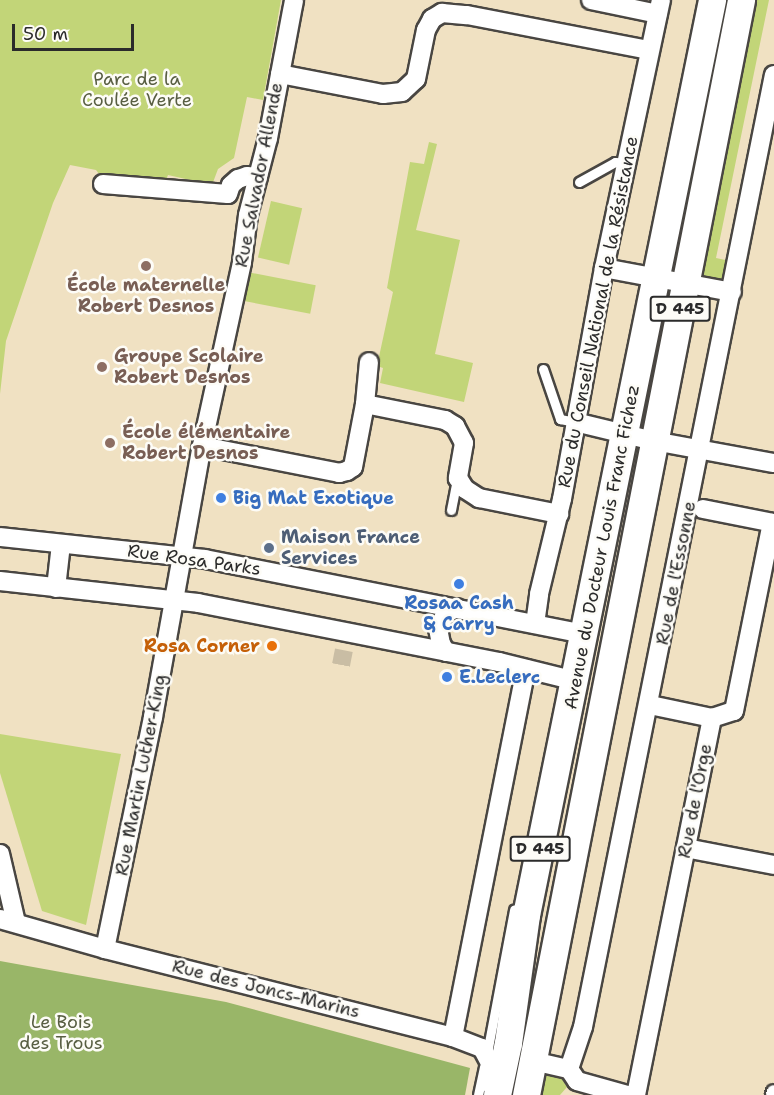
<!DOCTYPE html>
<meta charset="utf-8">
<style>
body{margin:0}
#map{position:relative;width:774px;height:1095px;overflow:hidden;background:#f0e1c2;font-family:"Shantell Sans",sans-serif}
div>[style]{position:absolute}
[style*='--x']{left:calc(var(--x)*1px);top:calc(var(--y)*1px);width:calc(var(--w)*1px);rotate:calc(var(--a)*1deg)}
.green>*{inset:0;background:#c2d578;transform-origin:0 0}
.forest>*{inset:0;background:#99b668}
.minor-tunnel>*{height:18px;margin-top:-9px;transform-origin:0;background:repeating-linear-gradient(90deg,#c9bda4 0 18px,transparent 0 27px)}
.roads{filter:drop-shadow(2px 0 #494642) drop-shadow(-2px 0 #494642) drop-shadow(0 2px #494642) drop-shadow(0 -2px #494642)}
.service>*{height:9px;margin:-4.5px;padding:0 4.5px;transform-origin:4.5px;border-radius:4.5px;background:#fff}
.pedestrian>*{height:14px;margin:-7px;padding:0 7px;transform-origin:7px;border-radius:7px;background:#fff}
.minor>*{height:18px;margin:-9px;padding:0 9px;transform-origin:9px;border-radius:9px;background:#fff}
.primary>*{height:27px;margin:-13.5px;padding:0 13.5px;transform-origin:13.5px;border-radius:13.5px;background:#fff}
.dots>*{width:16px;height:16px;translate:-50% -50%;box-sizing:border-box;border:3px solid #fdfcf7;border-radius:50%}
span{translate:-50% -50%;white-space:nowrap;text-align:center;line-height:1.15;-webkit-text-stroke:5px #fdfcf7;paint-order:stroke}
.shield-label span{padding:2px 4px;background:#fdfcf7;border:2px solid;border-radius:4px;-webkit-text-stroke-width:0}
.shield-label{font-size:16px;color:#2b2b2b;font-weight:700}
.park-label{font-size:18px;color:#585e42}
.street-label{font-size:18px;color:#2b2b2b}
.education-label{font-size:18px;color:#785e54;font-weight:700}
.left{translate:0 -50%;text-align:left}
.shop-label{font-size:18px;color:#366cbe;font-weight:700}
.service-label{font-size:18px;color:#4e5e75;font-weight:700}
.food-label{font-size:18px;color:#c56008;font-weight:700}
.right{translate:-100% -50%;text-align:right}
.scale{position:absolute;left:12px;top:24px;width:122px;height:27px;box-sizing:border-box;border:3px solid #2b2b2b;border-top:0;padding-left:8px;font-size:18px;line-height:21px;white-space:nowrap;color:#2b2b2b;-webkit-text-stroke:4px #fdfcf7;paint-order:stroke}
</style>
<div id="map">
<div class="green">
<div style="clip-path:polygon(0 0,281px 0,263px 100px,247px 97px,234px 158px,218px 169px,212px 185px,168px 175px,164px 185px,103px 179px,96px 170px,70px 165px,53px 203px,6px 341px,0 394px)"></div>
<div style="clip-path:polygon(754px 0,769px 0,716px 258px,730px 261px,726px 278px,714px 282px,704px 276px,701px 266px)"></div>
<div style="clip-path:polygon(429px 142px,437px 144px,416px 230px,460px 240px,435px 354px,473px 363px,464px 402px,380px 383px,383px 368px,377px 366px,393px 292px,387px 288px,410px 162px,424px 164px)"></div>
<div style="left:271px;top:201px;width:32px;height:58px;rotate:13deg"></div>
<div style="left:247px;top:272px;width:70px;height:29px;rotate:11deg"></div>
<div style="clip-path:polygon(0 734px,121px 754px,86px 925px,42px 911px,0 773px)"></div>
<div style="clip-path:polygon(550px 1070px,559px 1074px,567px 1087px,560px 1095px,536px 1095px,540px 1079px)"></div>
</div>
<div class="forest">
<div style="clip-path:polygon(0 961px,226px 1002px,470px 1068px,465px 1095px,0 1095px)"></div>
</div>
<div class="minor-tunnel">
<div style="--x:341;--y:665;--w:15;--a:-79"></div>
</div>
<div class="roads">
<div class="service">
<div style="--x:579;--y:182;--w:41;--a:-29.1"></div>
<div style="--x:615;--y:162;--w:12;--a:5"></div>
<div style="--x:543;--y:369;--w:53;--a:71.2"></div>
<div style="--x:560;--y:419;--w:15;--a:11"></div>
<div style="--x:451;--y:510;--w:31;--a:-79"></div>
<div style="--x:487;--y:1053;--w:146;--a:-79.3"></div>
<div style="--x:478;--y:1095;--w:29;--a:-78"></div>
</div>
<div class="pedestrian">
<div style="--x:773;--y:1095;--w:3;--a:-72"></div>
</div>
<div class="minor">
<div style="--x:591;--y:0;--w:68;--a:11.8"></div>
<div style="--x:280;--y:74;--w:105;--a:11"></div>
<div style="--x:383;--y:94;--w:19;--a:-6"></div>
<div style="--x:402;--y:92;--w:19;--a:-43"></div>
<div style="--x:416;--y:79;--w:50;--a:-78.5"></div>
<div style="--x:426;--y:30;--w:13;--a:-61"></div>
<div style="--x:432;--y:19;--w:12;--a:-31"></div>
<div style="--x:442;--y:13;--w:25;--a:5"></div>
<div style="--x:467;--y:15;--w:185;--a:10.9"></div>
<div style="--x:103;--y:184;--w:125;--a:4.6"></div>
<div style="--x:228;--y:194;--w:9;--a:-72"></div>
<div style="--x:231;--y:185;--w:9;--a:-41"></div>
<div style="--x:238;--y:179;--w:9;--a:-18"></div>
<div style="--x:247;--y:176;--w:11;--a:5"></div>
<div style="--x:604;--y:268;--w:130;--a:10.6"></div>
<div style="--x:365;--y:404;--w:42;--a:-84.6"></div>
<div style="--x:575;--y:422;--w:81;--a:13.5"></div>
<div style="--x:654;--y:441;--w:122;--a:10.4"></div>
<div style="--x:202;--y:446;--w:140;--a:11.1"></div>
<div style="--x:339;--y:473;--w:8;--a:-14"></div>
<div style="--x:347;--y:471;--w:7;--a:-34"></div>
<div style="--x:353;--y:467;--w:64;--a:-79.2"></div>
<div style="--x:365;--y:404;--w:82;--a:11.3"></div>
<div style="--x:445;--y:420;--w:12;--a:31"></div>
<div style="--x:455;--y:426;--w:19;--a:62"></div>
<div style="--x:464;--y:443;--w:36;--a:100"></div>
<div style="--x:458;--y:478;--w:13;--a:58"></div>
<div style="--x:465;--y:489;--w:17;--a:33"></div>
<div style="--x:479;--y:498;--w:82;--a:11.3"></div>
<div style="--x:703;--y:509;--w:72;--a:11.2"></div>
<div style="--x:0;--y:537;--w:206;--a:6.1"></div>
<div style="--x:205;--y:559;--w:387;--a:11.2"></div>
<div style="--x:0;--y:581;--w:199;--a:6.3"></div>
<div style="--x:198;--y:603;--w:307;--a:11.1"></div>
<div style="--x:499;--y:662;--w:79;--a:13.9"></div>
<div style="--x:56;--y:588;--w:44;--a:-83.5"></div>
<div style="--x:535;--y:624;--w:30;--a:-82"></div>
<div style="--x:539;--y:594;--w:98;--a:-76.4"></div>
<div style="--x:562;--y:499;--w:235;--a:-79.7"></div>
<div style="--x:604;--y:268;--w:274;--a:-78"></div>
<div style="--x:446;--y:652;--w:9;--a:-122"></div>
<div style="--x:441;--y:644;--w:16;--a:-101"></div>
<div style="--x:438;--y:628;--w:17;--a:-62"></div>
<div style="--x:446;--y:613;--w:12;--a:-24"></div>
<div style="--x:650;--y:705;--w:63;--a:11.8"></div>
<div style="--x:686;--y:848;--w:90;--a:10.9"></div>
<div style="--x:0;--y:854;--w:71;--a:76.9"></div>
<div style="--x:0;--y:919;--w:109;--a:15.9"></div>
<div style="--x:105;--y:949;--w:359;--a:14.2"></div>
<div style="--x:453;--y:1037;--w:31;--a:21"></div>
<div style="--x:482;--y:1048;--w:21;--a:62"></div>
<div style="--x:492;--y:1067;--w:17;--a:97"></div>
<div style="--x:105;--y:949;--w:237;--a:-78.3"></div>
<div style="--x:153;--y:717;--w:275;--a:-79.8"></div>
<div style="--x:202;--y:446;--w:188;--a:-77.7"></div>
<div style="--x:242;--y:262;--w:47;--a:-82.7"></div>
<div style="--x:248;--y:215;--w:80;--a:-75.4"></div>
<div style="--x:268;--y:138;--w:140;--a:-79.3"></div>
<div style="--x:453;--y:1037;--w:375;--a:-78.8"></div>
<div style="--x:533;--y:1061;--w:37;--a:13"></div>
<div style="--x:569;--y:1069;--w:14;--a:56"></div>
<div style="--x:577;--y:1081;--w:52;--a:15.6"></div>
<div style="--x:569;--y:1069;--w:44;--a:-71.6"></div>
<div style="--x:583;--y:1027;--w:971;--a:-78.66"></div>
<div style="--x:636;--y:1095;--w:385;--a:-78.6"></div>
<div style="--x:712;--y:718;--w:23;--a:-18"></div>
<div style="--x:734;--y:711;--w:192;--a:-78.6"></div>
</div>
<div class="primary">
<div style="--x:497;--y:1095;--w:53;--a:-78.1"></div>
<div style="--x:508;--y:1043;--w:129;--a:-82"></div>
<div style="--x:526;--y:915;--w:934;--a:-78.51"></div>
<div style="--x:526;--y:1095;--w:1116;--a:-78.89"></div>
</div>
</div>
<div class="dots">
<div style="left:146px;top:266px;background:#8d6e63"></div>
<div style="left:102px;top:367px;background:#8d6e63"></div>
<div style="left:110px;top:443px;background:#8d6e63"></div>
<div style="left:221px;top:498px;background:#3f7fe0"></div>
<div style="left:269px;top:548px;background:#5c6f8a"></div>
<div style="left:459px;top:584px;background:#3f7fe0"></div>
<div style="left:272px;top:646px;background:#e8710a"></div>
<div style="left:447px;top:677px;background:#3f7fe0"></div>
</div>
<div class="shield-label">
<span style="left:680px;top:309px">D 445</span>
<span style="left:540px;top:849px">D 445</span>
</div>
<div class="park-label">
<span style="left:137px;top:90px">Parc de la<br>Coulée Verte</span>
<span style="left:61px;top:1033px">Le Bois<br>des Trous</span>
</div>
<div class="street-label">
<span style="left:259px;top:175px;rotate:-79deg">Rue Salvador Allende</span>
<span style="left:598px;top:312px;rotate:-79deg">Rue du Conseil National de la Résistance</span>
<span style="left:602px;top:547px;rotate:-79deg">Avenue du Docteur Louis Franc Fichez</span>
<span style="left:194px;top:560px;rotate:8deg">Rue Rosa Parks</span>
<span style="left:676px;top:573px;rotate:-79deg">Rue de l'Essonne</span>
<span style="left:141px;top:775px;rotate:-79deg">Rue Martin Luther-King</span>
<span style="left:695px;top:801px;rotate:-79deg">Rue de l'Orge</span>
<span style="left:266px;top:989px;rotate:14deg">Rue des Joncs-Marins</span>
</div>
<div class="education-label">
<span style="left:146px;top:296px">École maternelle<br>Robert Desnos</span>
<span class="left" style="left:114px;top:367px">Groupe Scolaire<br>Robert Desnos</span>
<span class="left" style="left:122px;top:443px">École élémentaire<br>Robert Desnos</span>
</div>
<div class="shop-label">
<span class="left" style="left:233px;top:498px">Big Mat Exotique</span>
<span style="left:459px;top:614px">Rosaa Cash<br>&amp; Carry</span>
<span class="left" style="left:459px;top:677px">E.Leclerc</span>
</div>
<div class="service-label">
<span class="left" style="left:281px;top:548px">Maison France<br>Services</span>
</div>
<div class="food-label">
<span class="right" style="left:260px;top:646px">Rosa Corner</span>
</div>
<div class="scale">50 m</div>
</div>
